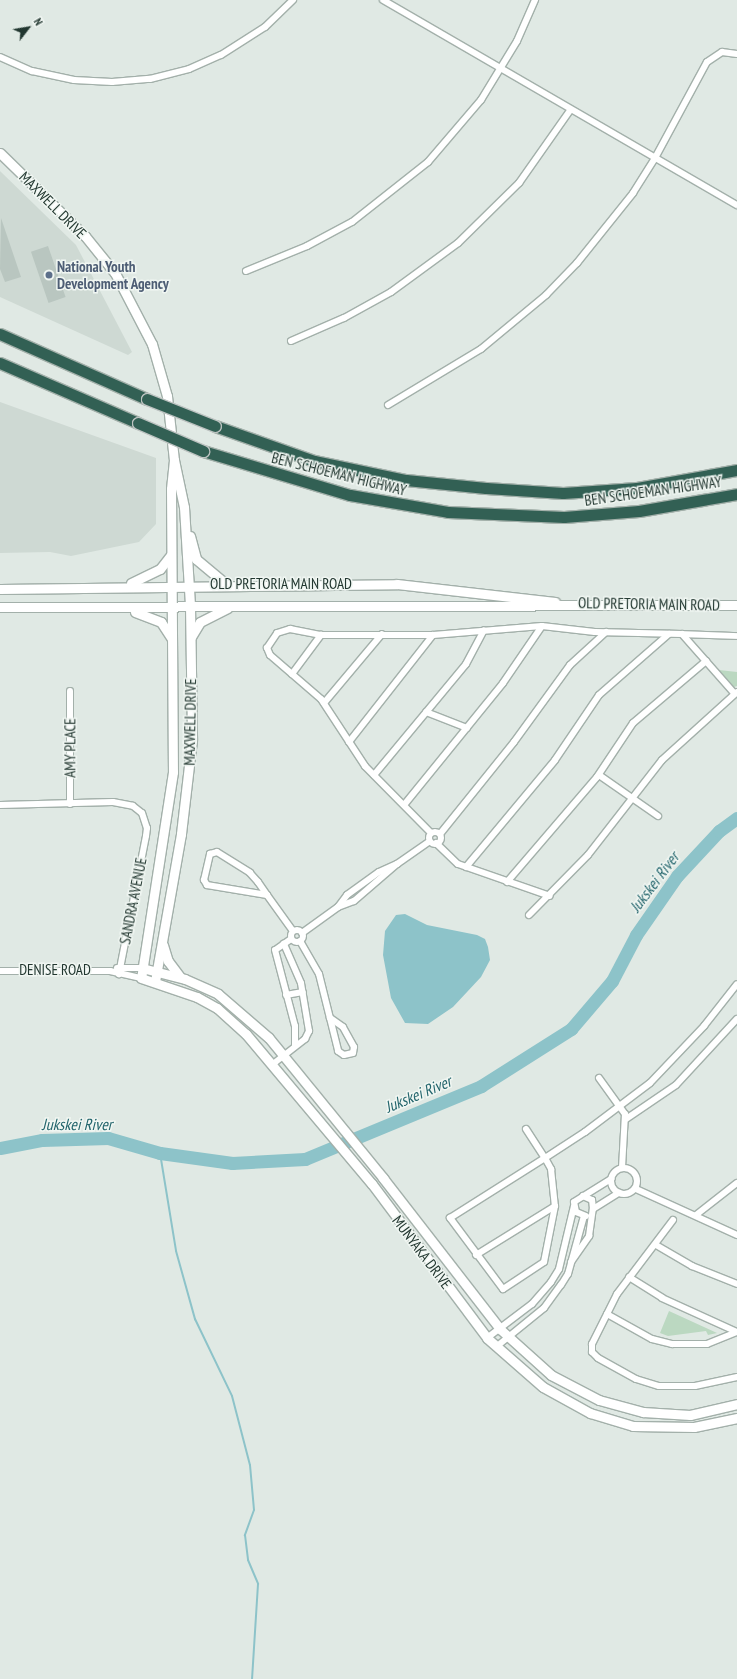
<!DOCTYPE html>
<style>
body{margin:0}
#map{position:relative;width:737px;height:1679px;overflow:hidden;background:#e0e9e4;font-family:"PT Sans Narrow",sans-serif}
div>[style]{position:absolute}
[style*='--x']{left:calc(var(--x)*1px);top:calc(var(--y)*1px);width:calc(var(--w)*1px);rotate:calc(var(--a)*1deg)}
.built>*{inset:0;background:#ced9d3}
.green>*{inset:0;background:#bbd8c1}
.water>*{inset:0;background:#8dc3c9}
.stream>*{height:2px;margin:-1px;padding:0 1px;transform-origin:1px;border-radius:1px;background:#8dc3c9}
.river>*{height:13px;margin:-6.5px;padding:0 6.5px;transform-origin:6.5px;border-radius:6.5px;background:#8dc3c9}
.building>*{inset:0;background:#b9c6c0;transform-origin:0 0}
.roads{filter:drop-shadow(1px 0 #a3b0aa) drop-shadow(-1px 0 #a3b0aa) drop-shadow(0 1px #a3b0aa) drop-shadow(0 -1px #a3b0aa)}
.minor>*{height:6px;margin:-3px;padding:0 3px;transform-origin:3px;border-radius:3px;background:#fff}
.minor>.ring{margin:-3px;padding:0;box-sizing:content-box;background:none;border:6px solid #fff;border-radius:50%}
.secondary>*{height:9px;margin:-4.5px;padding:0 4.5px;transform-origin:4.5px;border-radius:4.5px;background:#fff}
.motorway>*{height:11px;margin:-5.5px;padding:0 5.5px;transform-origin:5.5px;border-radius:5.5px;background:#326054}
.bridges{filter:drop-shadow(1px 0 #bdc3c1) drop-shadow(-1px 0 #bdc3c1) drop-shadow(0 1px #bdc3c1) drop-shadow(0 -1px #bdc3c1)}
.motorway-bridge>*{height:11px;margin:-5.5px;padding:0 5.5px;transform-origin:5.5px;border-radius:5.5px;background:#326054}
.dots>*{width:11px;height:11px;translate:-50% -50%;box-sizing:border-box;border:2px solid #f0f6f2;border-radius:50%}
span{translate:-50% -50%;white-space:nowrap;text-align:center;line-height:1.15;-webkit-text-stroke:3px #f0f6f2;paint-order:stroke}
.street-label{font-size:15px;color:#223730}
.service-label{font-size:15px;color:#4e5e75;font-weight:700}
.left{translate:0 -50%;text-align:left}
.water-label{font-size:16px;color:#23656c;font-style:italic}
.north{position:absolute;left:8px;top:8px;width:40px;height:40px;-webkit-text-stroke:3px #f0f6f2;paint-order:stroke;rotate:59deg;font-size:11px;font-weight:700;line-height:16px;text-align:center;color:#223730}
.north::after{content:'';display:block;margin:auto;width:14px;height:18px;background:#223730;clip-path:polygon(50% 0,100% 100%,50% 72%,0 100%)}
</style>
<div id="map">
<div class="built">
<div style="clip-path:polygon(0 171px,76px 245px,132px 352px,128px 355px,0 297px)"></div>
<div style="clip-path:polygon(0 402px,156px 458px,156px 524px,139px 542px,71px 556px,50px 552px,0 553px)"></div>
</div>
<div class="green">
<div style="clip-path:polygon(719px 670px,737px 672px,737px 686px,734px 687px)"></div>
<div style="clip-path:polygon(669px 1311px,717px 1333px,708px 1335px,706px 1331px,668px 1336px,660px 1333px)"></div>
</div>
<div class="water">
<div style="clip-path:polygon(405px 914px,427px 925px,477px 935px,485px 939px,488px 947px,490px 960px,481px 977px,453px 1007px,428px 1024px,405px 1023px,391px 998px,383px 955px,385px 931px,396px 915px)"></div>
</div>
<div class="stream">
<div style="--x:160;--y:1153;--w:99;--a:80.7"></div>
<div style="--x:176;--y:1251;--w:71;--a:74.4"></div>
<div style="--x:195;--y:1319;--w:85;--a:64.3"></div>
<div style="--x:232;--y:1396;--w:71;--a:75.4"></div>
<div style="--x:250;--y:1465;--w:45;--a:84.9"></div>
<div style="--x:254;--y:1510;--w:27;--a:110"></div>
<div style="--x:245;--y:1535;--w:25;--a:83"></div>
<div style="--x:248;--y:1560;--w:26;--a:67"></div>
<div style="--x:258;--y:1584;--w:95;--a:93.6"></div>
</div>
<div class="river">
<div style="--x:0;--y:1148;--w:43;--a:-10.8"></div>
<div style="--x:42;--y:1140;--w:66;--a:-1.7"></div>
<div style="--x:108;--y:1138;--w:54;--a:16.1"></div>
<div style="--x:160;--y:1153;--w:73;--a:7.9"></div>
<div style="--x:232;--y:1163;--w:73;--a:-3.1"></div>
<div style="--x:305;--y:1159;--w:191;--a:-22.5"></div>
<div style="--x:481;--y:1086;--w:107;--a:-32.3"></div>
<div style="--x:571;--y:1029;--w:63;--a:-49.5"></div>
<div style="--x:612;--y:981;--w:52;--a:-62.4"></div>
<div style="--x:636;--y:935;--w:72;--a:-55.2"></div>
<div style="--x:677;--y:876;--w:62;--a:-47"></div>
<div style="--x:719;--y:831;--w:22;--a:-36"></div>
</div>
<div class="building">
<div style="clip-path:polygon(1px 218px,21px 277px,5px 282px,0 269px)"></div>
<div style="left:48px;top:246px;width:54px;height:18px;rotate:71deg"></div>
</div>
<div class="roads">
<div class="minor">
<div style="--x:383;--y:0;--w:409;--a:30.1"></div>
<div style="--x:0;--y:57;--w:35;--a:24"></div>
<div style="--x:32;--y:71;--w:43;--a:12.1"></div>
<div style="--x:74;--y:80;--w:38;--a:3"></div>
<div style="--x:112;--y:82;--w:38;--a:-5"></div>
<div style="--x:150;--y:79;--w:40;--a:-14.4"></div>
<div style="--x:189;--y:69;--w:35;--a:-24"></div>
<div style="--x:221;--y:55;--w:52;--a:-32.5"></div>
<div style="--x:265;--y:27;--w:39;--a:-44"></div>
<div style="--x:246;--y:271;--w:66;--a:-22.3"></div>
<div style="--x:307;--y:246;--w:51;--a:-28.1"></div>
<div style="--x:352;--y:222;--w:97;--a:-38.3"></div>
<div style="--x:428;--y:162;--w:82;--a:-49.5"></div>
<div style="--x:481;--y:100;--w:69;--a:-58.6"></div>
<div style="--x:517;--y:41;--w:45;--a:-66.3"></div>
<div style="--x:291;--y:341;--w:58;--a:-23.5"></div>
<div style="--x:344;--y:318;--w:54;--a:-29"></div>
<div style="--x:391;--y:292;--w:83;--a:-36.2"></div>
<div style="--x:458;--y:243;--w:86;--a:-44.5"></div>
<div style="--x:519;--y:183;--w:90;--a:-54.9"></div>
<div style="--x:388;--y:405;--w:109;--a:-31.1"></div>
<div style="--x:481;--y:349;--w:85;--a:-39.7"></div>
<div style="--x:546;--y:295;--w:45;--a:-45.9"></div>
<div style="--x:577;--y:263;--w:90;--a:-51.3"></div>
<div style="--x:633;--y:193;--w:41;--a:-57.8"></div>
<div style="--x:655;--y:158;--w:109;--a:-61.6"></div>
<div style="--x:707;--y:62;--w:18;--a:-34"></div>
<div style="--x:722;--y:52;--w:15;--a:8"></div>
<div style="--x:682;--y:634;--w:55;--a:2.1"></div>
<div style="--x:292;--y:674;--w:49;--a:-53.4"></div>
<div style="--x:70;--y:691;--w:113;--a:90"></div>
<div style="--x:324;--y:703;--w:90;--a:-50"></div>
<div style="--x:426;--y:712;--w:44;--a:21.3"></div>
<div style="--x:349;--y:742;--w:136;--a:-51.9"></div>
<div style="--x:374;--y:775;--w:144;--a:-50.3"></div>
<div style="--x:466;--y:664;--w:38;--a:-62"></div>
<div style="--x:599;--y:775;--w:72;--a:34.8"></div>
<div style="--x:0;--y:805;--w:113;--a:-1.5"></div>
<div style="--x:113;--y:802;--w:20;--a:11"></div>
<div style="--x:133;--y:806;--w:11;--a:38"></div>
<div style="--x:142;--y:813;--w:16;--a:72"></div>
<div style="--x:147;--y:828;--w:8;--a:97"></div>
<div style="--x:146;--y:836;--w:141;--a:101.1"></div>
<div style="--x:404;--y:805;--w:157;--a:-50.9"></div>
<div style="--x:503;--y:683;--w:69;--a:-55.6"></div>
<div class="ring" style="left:429px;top:832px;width:6px;height:6px"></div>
<div style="--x:431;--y:833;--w:94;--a:-134.6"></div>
<div style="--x:365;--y:766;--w:80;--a:-123.3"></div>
<div style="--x:321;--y:699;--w:67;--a:-139.2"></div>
<div style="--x:270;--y:655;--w:8;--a:-113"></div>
<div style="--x:267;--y:648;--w:18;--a:-56"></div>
<div style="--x:277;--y:633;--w:14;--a:-17"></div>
<div style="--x:290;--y:629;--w:32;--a:11"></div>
<div style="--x:321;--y:635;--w:112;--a:0"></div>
<div style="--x:433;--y:635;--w:109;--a:-4.7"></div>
<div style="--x:542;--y:626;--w:53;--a:6.5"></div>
<div style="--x:595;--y:632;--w:87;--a:1.3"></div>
<div style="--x:682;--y:634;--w:79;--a:48.6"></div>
<div style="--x:440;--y:834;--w:118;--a:-51.2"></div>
<div style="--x:514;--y:742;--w:95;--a:-54"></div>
<div style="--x:570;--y:665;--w:49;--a:-42.5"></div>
<div style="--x:436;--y:843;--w:30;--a:44"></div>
<div style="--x:458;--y:864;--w:97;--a:19.2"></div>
<div style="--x:466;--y:867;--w:139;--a:-50.2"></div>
<div style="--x:555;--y:760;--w:78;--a:-55.9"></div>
<div style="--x:599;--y:695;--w:93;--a:-41.1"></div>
<div style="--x:507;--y:882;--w:138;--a:-49.4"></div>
<div style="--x:597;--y:777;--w:65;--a:-56.3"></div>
<div style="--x:633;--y:723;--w:96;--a:-40.3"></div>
<div style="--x:267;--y:895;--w:61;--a:-170.5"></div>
<div style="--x:207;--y:885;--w:6;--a:-121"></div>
<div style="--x:204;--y:880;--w:27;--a:-77"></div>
<div style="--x:210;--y:854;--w:7;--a:-16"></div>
<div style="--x:217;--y:852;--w:39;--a:32"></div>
<div style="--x:250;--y:873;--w:12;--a:48"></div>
<div style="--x:258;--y:882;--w:16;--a:55"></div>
<div style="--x:267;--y:895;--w:44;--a:54.2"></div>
<div style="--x:338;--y:907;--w:15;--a:-53"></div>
<div style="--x:347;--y:895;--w:39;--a:-36"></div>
<div style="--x:379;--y:872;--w:20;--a:-24"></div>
<div style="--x:529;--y:915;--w:84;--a:-45.5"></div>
<div style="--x:588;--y:855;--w:120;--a:-52.1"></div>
<div style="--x:662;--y:760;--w:101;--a:-42.2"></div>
<div class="ring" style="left:291px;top:930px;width:6px;height:6px"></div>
<div style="--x:302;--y:933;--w:44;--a:-35.8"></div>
<div style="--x:338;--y:907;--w:17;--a:-21"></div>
<div style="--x:354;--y:901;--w:57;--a:-40.7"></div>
<div style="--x:397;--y:864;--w:40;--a:-34.9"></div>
<div style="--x:291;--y:939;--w:19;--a:145"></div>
<div style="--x:275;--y:950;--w:79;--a:75.3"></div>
<div style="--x:295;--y:1026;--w:19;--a:90"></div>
<div style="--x:300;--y:941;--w:38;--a:60"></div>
<div style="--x:319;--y:974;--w:45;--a:76"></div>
<div style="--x:330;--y:1018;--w:34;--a:76"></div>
<div style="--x:338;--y:1051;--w:7;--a:34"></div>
<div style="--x:344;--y:1055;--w:9;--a:-13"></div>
<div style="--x:353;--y:1053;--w:6;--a:-81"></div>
<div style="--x:354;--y:1047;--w:23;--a:-119"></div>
<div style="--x:343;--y:1027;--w:16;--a:-145"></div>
<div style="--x:117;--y:968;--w:25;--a:0"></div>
<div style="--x:0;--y:971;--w:110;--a:0"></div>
<div style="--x:110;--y:971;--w:32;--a:13"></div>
<div style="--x:286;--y:995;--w:17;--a:-10"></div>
<div style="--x:273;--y:1064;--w:41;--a:-38"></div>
<div style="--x:305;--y:1039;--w:9;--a:-63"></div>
<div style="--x:309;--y:1031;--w:49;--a:-99.5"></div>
<div style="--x:301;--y:983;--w:43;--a:-113.6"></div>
<div style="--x:599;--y:1078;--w:44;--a:54.2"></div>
<div style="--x:625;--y:1114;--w:54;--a:93.2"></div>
<div style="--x:626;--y:1119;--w:60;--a:-34.2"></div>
<div style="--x:676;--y:1085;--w:90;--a:-47.3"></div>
<div style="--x:526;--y:1129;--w:35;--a:57"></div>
<div style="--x:545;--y:1158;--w:13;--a:61"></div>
<div style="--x:551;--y:1169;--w:37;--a:84"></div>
<div style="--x:555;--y:1206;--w:57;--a:101.1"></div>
<div style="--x:544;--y:1262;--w:49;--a:146.6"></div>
<div style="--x:503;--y:1289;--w:89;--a:-126.7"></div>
<div style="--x:450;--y:1218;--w:112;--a:-32.3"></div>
<div style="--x:545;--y:1158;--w:48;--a:-33"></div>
<div style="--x:585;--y:1132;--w:81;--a:-37"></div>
<div style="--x:650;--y:1083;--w:79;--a:-46.5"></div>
<div style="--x:704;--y:1026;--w:53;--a:-51.8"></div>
<div class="ring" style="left:611px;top:1168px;width:20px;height:20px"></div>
<div style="--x:636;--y:1189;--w:111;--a:24.5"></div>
<div style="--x:593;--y:1209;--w:31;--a:-32"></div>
<div style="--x:696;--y:1215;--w:52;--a:-38"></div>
<div style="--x:586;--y:1216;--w:11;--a:-158"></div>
<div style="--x:576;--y:1212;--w:10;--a:-101"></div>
<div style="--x:574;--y:1202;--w:44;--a:-31.9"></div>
<div style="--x:673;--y:1220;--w:93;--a:127.1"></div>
<div style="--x:617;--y:1294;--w:56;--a:116.6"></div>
<div style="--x:592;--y:1344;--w:8;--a:90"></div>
<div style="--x:592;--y:1352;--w:8;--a:45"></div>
<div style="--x:598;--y:1358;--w:43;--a:28.9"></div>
<div style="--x:636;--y:1379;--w:24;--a:17"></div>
<div style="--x:659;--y:1386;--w:36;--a:0"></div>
<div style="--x:695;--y:1386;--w:43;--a:-12.1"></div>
<div style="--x:656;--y:1245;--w:42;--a:30.3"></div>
<div style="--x:692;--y:1266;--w:48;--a:21.8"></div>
<div style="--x:476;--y:1255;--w:93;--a:-31.8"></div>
<div style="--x:571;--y:1262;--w:32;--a:-55"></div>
<div style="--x:589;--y:1236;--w:27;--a:-82"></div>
<div style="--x:593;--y:1209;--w:9;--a:-96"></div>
<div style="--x:592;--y:1200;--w:10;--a:-156"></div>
<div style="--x:629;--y:1277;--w:39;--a:32"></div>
<div style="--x:662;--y:1298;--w:82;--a:24.4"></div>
<div style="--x:607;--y:1314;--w:51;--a:29.1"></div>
<div style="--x:652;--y:1339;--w:21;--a:14"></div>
<div style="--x:672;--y:1344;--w:35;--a:0"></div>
<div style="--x:707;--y:1344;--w:32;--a:-22"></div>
<div style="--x:487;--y:1338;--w:56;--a:-37.1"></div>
<div style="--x:532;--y:1304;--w:29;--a:-49"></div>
<div style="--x:551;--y:1282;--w:15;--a:-58"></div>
<div style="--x:559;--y:1269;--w:65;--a:-76.6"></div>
<div style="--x:496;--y:1347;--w:62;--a:-39.1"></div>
<div style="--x:544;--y:1308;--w:29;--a:-54"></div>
<div style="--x:561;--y:1285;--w:13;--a:-58"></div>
<div style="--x:568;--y:1274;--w:60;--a:-74.6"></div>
</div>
<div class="secondary">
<div style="--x:0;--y:153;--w:119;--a:44.3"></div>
<div style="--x:85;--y:236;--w:48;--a:51"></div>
<div style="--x:115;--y:273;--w:80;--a:62.5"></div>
<div style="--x:152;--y:344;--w:54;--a:73.9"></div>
<div style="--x:167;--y:396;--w:64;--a:83.8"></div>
<div style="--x:174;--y:460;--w:48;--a:78"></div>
<div style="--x:184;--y:507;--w:99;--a:86.5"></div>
<div style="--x:190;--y:606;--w:134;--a:89.1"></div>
<div style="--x:192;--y:740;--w:95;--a:96.7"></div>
<div style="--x:181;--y:834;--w:150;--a:100"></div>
<div style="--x:174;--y:460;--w:29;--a:96"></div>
<div style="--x:171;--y:489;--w:283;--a:89.6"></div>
<div style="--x:173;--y:772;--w:208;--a:98.8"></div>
<div style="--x:141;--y:978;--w:59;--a:18.7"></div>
<div style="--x:197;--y:997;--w:23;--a:29"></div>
<div style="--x:217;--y:1008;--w:39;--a:42"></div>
<div style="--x:246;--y:1034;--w:196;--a:50"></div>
<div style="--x:372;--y:1184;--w:192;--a:53.2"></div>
<div style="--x:487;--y:1338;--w:74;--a:41.2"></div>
<div style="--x:543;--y:1387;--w:54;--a:29"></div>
<div style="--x:590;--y:1413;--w:45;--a:16.8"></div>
<div style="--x:633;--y:1426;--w:61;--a:0.9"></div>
<div style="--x:694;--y:1427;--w:44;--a:-11.8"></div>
<div style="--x:190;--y:536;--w:24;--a:75"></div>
<div style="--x:196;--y:559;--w:39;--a:40"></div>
<div style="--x:131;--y:583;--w:32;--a:-26"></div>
<div style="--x:160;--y:569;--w:18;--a:-52"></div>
<div style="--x:0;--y:589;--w:397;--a:-0.7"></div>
<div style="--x:397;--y:584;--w:159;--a:6.5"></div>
<div style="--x:0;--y:607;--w:737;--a:-0.16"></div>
<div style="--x:135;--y:612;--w:28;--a:21"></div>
<div style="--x:161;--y:622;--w:20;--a:57"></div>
<div style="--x:191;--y:637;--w:17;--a:-59"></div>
<div style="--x:200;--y:622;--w:31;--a:-27"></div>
<div style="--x:163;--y:945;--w:17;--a:73"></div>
<div style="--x:168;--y:961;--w:20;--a:53"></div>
<div style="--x:142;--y:968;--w:44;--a:14.3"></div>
<div style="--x:185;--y:979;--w:36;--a:24"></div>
<div style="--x:218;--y:994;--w:67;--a:40.8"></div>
<div style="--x:269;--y:1038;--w:181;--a:50.8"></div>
<div style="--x:383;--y:1178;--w:191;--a:52.2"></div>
<div style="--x:500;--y:1329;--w:69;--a:42"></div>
<div style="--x:551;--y:1375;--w:54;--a:27.5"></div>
<div style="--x:599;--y:1400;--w:46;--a:15.3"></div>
<div style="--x:643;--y:1412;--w:47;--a:3.7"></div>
<div style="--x:690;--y:1415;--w:48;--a:-13.2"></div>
</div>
<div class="motorway">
<div style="--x:0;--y:334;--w:161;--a:23.9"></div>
<div style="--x:0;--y:363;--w:150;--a:23.5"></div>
<div style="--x:215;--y:426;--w:105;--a:19.5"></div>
<div style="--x:314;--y:461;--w:94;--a:11.7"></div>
<div style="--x:406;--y:480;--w:80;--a:5.7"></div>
<div style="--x:486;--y:488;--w:77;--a:3.7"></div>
<div style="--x:563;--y:493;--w:74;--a:-3.9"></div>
<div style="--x:637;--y:488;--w:102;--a:-10.2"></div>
<div style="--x:203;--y:451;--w:153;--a:16.7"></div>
<div style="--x:350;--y:495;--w:99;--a:9.8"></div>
<div style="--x:448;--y:512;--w:116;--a:2.5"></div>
<div style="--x:564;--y:517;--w:75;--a:-4.6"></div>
<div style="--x:639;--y:511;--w:99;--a:-9.8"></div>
</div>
</div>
<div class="bridges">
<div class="motorway-bridge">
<div style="--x:147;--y:399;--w:73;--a:21.7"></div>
<div style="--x:138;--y:423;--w:71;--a:23.3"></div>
</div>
</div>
<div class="dots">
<div style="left:49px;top:275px;background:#5c6f8a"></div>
</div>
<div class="street-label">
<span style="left:53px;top:205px;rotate:45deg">MAXWELL DRIVE</span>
<span style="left:339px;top:474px;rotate:14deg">BEN SCHOEMAN HIGHWAY</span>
<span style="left:653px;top:491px;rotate:-8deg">BEN SCHOEMAN HIGHWAY</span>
<span style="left:281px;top:584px">OLD PRETORIA MAIN ROAD</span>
<span style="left:649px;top:604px;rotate:1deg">OLD PRETORIA MAIN ROAD</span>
<span style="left:190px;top:722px;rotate:-89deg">MAXWELL DRIVE</span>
<span style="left:70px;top:748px;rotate:-90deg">AMY PLACE</span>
<span style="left:133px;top:901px;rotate:-79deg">SANDRA AVENUE</span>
<span style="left:55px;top:970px">DENISE ROAD</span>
<span style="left:422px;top:1252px;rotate:53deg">MUNYAKA DRIVE</span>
</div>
<div class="service-label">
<span class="left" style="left:57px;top:275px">National Youth<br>Development Agency</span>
</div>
<div class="water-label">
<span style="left:654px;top:882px;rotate:-53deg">Jukskei River</span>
<span style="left:418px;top:1094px;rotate:-23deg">Jukskei River</span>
<span style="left:77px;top:1124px">Jukskei River</span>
</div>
<div class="north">N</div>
</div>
